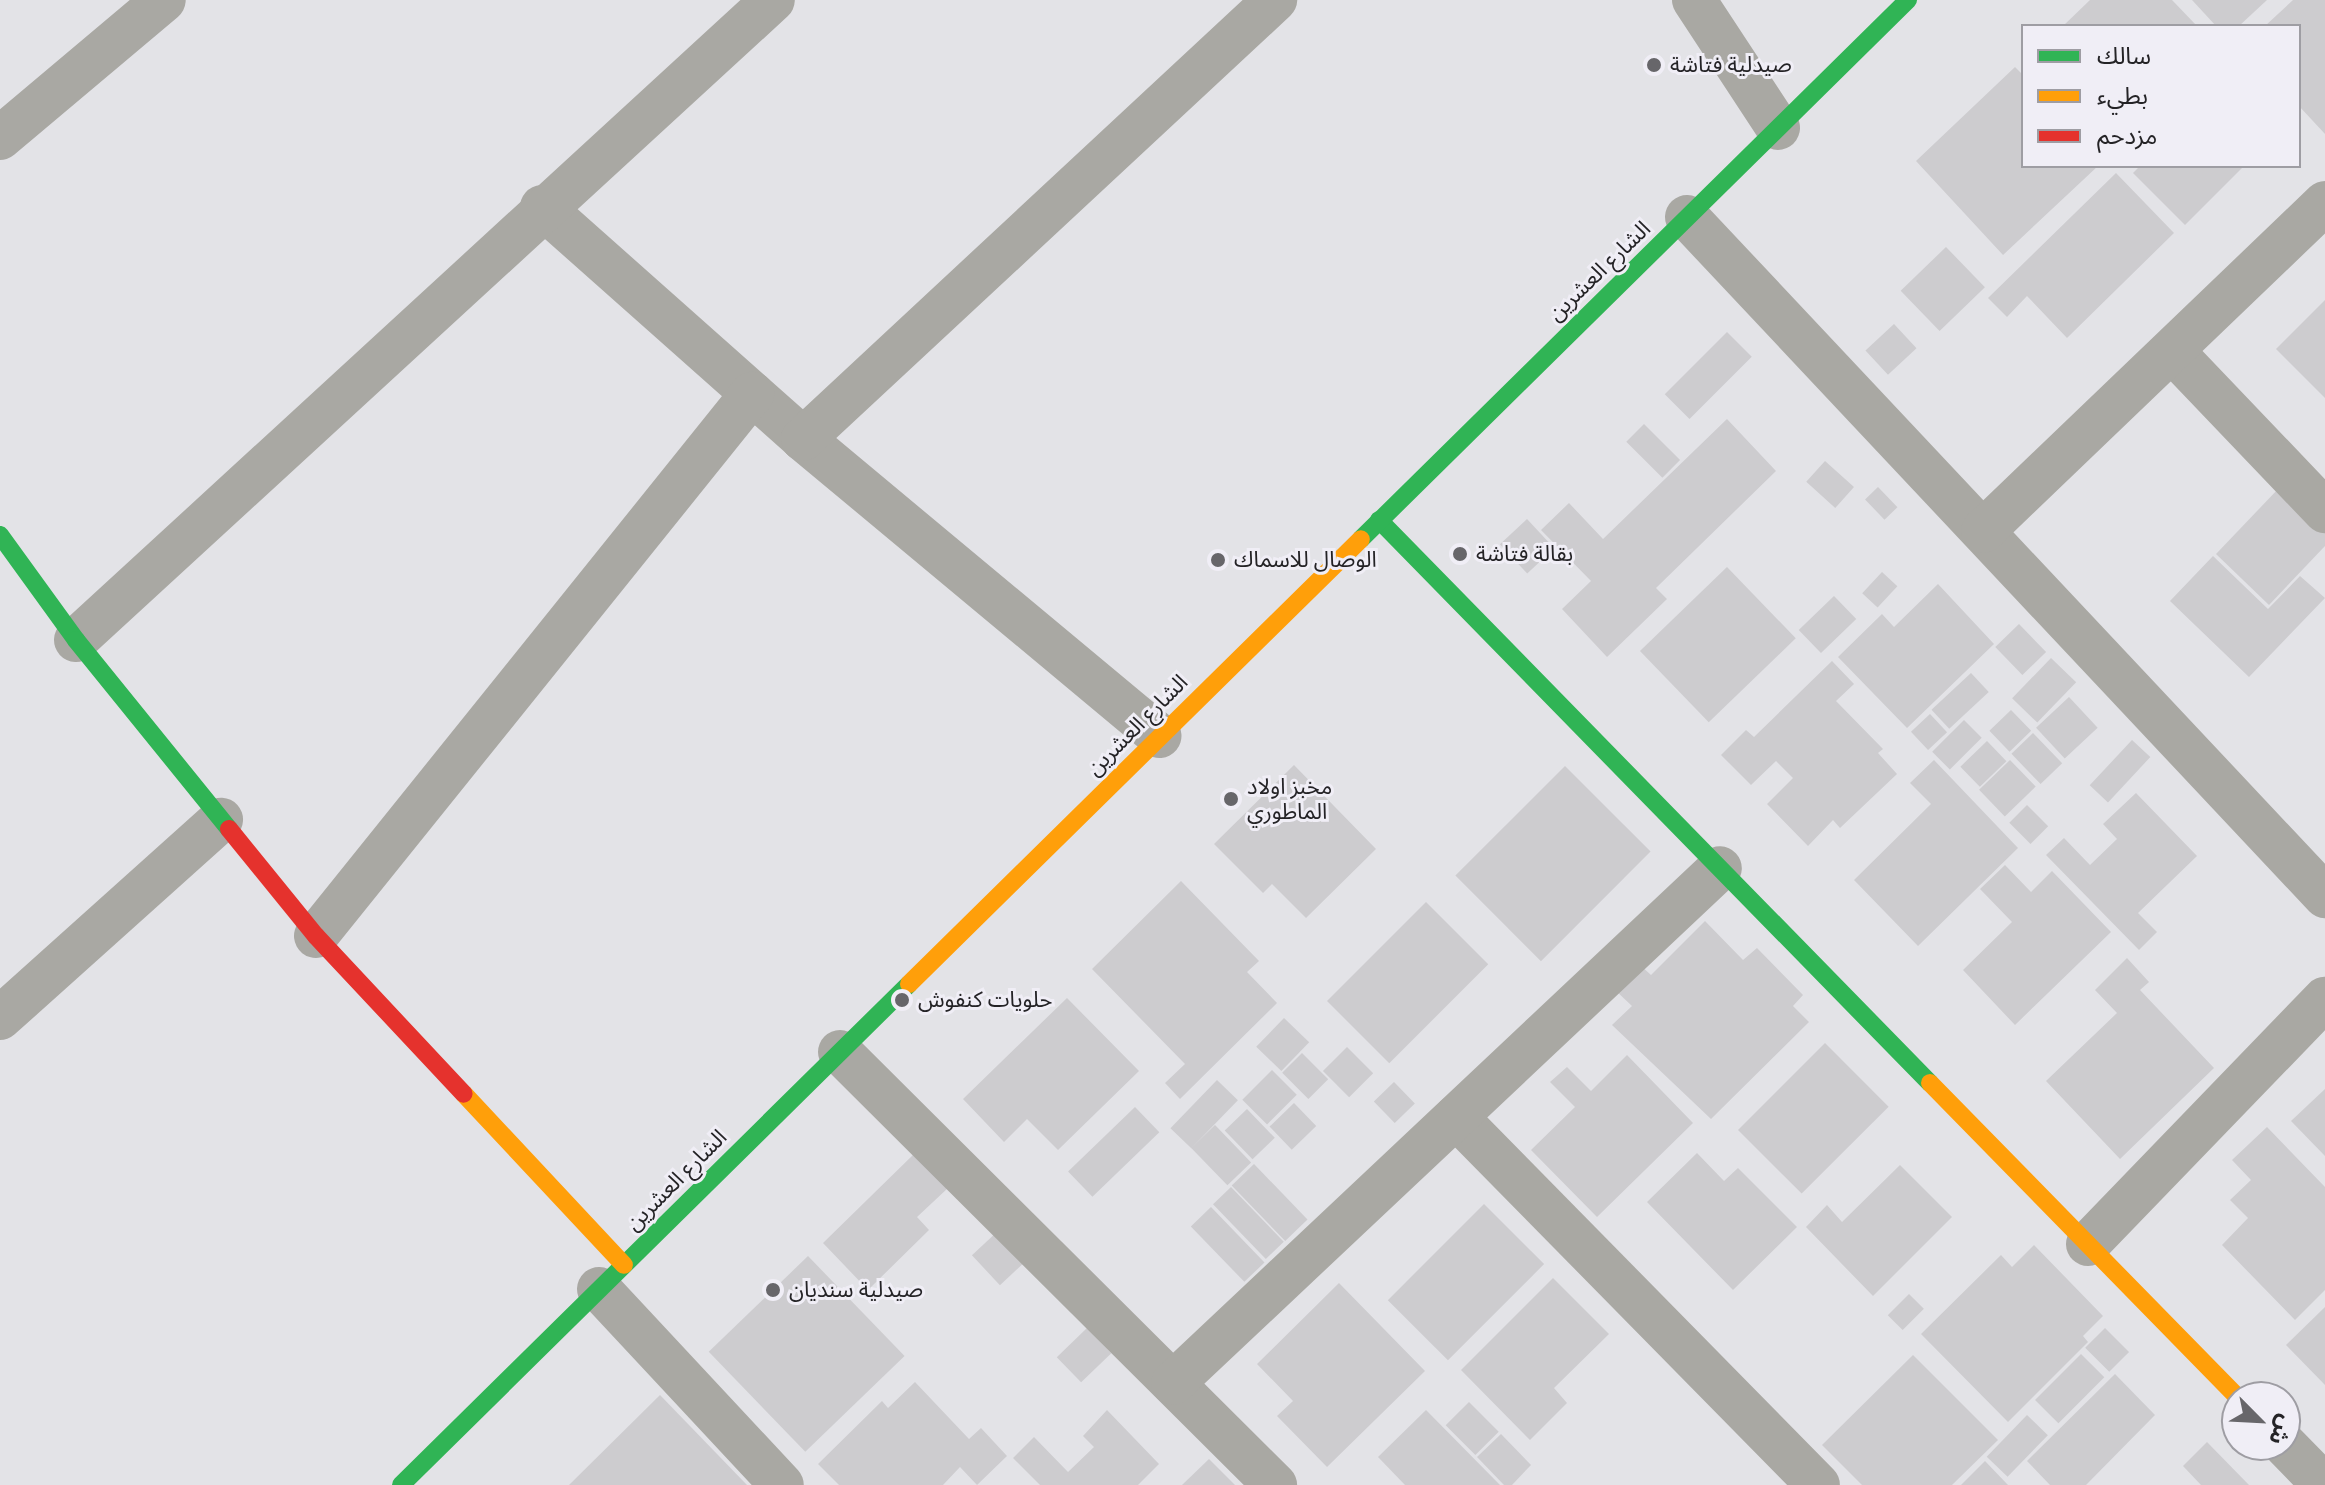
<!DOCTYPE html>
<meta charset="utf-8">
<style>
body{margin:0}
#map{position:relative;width:2325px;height:1485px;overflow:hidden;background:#e3e3e7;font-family:"Fira Sans Condensed","Noto Sans Arabic",sans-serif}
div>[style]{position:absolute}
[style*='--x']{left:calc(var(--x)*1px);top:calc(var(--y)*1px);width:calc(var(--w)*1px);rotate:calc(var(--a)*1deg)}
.building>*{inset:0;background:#cdcccf;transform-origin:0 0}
.street>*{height:44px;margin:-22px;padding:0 22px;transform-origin:22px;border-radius:22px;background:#a9a8a3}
.fast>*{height:18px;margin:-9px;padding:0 9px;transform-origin:9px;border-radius:9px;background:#30b455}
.slow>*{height:18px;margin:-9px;padding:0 9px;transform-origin:9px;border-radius:9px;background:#ff9f0a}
.jam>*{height:18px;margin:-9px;padding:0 9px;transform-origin:9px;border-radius:9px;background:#e5322d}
.dots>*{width:22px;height:22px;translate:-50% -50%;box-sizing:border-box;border:4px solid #f0eef6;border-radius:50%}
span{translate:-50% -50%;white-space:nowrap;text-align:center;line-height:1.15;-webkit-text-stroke:6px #f0eef6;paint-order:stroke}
.poi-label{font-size:22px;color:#242326}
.left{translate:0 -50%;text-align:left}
.street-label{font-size:22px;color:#242326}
.legend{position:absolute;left:2021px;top:24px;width:280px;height:144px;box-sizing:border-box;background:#f0eef6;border:2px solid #9e9da3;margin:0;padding:10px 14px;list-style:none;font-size:24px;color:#242326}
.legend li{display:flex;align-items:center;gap:16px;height:40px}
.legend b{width:40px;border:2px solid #9e9da3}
.north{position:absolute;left:2221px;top:1381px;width:80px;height:80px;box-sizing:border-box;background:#f0eef6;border:2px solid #9e9da3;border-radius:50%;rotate:114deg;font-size:22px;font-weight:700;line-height:32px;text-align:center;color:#242326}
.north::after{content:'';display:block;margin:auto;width:28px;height:36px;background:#67666a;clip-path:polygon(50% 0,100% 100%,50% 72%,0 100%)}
</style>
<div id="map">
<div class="building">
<div style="clip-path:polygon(2090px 0,2172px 0,2197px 26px,2063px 26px)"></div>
<div style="clip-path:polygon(2192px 0,2267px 0,2239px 26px,2216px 26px)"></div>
<div style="clip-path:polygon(2293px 0,2325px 0,2325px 134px,2299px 106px,2299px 26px,2265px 26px)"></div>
<div style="clip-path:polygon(2015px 67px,2023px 75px,2023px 166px,2098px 166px,2003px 255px,1916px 161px)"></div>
<div style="clip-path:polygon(2140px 166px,2244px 166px,2185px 225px,2133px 173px)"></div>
<div style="clip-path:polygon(2116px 173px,2174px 233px,2067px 338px,2027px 296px,2007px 317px,1988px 298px)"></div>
<div style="left:1946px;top:247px;width:56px;height:63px;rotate:46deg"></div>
<div style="clip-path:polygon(2325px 300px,2325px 398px,2276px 349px)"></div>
<div style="left:1894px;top:324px;width:33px;height:39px;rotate:47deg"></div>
<div style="left:1727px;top:332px;width:35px;height:88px;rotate:45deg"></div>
<div style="clip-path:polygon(1727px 419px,1776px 471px,1656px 588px,1667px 599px,1607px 657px,1562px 609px,1591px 581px,1541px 530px,1569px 503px,1603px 539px)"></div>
<div style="left:1644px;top:424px;width:51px;height:25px;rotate:45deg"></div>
<div style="left:1825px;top:461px;width:39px;height:28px;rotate:42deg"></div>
<div style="left:1878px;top:487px;width:28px;height:18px;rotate:46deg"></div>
<div style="clip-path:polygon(2279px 488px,2325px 532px,2325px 546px,2269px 605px,2216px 554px)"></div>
<div style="left:1527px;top:519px;width:40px;height:37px;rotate:47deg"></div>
<div style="clip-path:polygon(2213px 556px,2268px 609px,2300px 576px,2325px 598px,2249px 677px,2170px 601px)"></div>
<div style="left:1727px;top:567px;width:99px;height:121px;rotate:46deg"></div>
<div style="left:1882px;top:572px;width:21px;height:29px;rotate:43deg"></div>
<div style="clip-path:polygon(1938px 584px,1994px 644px,1907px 728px,1838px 657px,1882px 614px,1894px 627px)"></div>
<div style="left:1834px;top:596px;width:32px;height:49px;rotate:46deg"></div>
<div style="left:2019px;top:624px;width:39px;height:33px;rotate:46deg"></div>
<div style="left:2051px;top:658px;width:35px;height:56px;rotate:44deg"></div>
<div style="clip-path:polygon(1832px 661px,1854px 684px,1836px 701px,1883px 749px,1878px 753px,1897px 774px,1840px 828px,1833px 820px,1808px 846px,1767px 804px,1793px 778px,1776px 761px,1751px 785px,1721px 755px,1746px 730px,1754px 737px)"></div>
<div style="left:1971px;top:673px;width:26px;height:54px;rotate:47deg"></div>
<div style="left:2069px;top:697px;width:42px;height:45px;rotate:47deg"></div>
<div style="left:2011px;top:710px;width:29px;height:30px;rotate:46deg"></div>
<div style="left:1930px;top:714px;width:25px;height:26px;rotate:47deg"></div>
<div style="left:1964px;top:720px;width:25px;height:45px;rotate:45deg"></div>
<div style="left:2033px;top:733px;width:42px;height:30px;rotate:46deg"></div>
<div style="left:2132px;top:740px;width:25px;height:62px;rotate:43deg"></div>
<div style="left:1987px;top:741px;width:28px;height:37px;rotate:46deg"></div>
<div style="clip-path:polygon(1934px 760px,2018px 848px,1918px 946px,1854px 880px,1931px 804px,1910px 783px)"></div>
<div style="left:2010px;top:760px;width:37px;height:43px;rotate:46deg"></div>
<div style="clip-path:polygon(1294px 765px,1376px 849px,1306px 918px,1272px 884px,1263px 893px,1214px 844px)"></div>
<div style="left:1565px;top:766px;width:121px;height:155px;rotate:45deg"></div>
<div style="clip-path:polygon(2136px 793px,2197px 856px,2138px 913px,2157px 932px,2139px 950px,2046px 855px,2064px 838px,2090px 865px,2117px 839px,2103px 824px)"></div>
<div style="left:2027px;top:805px;width:30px;height:25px;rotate:45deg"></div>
<div style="clip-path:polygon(2005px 865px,2031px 892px,2052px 871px,2111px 932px,2015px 1025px,1963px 970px,2012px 922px,1980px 889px)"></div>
<div style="clip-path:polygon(1181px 881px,1259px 961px,1247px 972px,1277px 1003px,1180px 1099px,1165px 1083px,1185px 1064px,1092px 969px)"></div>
<div style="left:1426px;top:902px;width:88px;height:140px;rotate:45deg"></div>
<div style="clip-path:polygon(1705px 921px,1743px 960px,1757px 948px,1803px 995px,1793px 1006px,1809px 1022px,1711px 1119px,1612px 1025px,1632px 1006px,1614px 989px,1640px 965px,1651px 975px)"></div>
<div style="clip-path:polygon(2127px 958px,2149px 982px,2140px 990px,2214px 1068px,2120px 1159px,2046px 1081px,2117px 1013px,2095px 990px)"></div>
<div style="clip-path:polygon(1067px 998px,1139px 1071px,1058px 1150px,1027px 1119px,1004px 1142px,963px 1099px)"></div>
<div style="left:1284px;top:1018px;width:35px;height:40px;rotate:44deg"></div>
<div style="left:1825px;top:1043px;width:90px;height:123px;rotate:45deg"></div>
<div style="left:1347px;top:1047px;width:37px;height:34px;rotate:45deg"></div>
<div style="left:1302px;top:1053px;width:37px;height:28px;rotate:45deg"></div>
<div style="clip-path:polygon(1627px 1055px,1693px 1123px,1597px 1217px,1531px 1150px,1575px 1107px,1550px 1082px,1567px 1067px,1591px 1091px)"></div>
<div style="left:1272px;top:1070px;width:35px;height:42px;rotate:45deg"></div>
<div style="left:1217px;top:1080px;width:29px;height:67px;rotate:44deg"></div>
<div style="left:1394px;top:1082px;width:30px;height:28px;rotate:46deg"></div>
<div style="clip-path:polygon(2325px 1089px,2325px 1156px,2291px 1121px)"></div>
<div style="left:1294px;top:1103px;width:32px;height:34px;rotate:46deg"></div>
<div style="left:1135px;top:1107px;width:35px;height:93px;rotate:46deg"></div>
<div style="left:1247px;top:1109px;width:40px;height:31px;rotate:46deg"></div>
<div style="left:1215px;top:1125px;width:52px;height:33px;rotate:46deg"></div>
<div style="clip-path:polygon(2267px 1127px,2325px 1187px,2325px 1290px,2295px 1320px,2222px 1245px,2248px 1218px,2230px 1200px,2251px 1180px,2232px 1160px)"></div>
<div style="clip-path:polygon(915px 1153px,948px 1188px,917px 1217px,929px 1230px,868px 1290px,823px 1243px)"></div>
<div style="clip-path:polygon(1697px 1153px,1724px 1181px,1738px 1168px,1797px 1227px,1733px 1290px,1647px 1202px)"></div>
<div style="left:1254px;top:1164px;width:77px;height:31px;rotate:46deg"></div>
<div style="clip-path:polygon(1900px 1165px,1952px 1217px,1873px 1296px,1806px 1227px,1827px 1205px,1842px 1222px)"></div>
<div style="left:1231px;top:1187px;width:76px;height:25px;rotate:46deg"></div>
<div style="left:1484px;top:1204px;width:85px;height:136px;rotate:45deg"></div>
<div style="left:1211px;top:1207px;width:77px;height:28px;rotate:46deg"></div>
<div style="left:999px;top:1230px;width:41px;height:37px;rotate:47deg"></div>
<div style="clip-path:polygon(2034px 1245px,2103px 1316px,2083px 1336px,2088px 1342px,2008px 1422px,1921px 1334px,2001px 1255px,2012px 1267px)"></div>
<div style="left:808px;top:1256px;width:139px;height:138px;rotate:46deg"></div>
<div style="clip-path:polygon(1553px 1278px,1609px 1334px,1554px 1388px,1567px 1403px,1530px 1440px,1461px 1370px)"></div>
<div style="clip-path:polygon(1339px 1283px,1425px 1371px,1327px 1467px,1277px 1416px,1293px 1401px,1257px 1364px)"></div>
<div style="left:1909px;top:1294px;width:21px;height:30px;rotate:45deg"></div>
<div style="clip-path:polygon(2325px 1307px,2325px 1385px,2286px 1345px)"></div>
<div style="left:1087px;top:1328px;width:35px;height:42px;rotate:46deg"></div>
<div style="left:2105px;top:1328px;width:34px;height:28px;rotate:45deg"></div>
<div style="left:2081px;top:1354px;width:33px;height:65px;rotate:45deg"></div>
<div style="clip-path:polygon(1913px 1355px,1998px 1440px,1952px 1485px,1862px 1485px,1822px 1445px)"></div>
<div style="clip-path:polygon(2115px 1374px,2155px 1415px,2086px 1485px,2050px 1485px,2027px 1461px)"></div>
<div style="clip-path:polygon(915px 1382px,969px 1439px,981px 1428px,1007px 1456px,977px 1485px,960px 1467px,943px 1485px,839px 1485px,818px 1464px,882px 1401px,888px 1408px)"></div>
<div style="clip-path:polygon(660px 1395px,747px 1485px,569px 1485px)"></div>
<div style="left:1469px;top:1402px;width:42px;height:33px;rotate:45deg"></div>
<div style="clip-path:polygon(1107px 1410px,1159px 1464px,1138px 1485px,1040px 1485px,1013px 1458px,1034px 1437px,1068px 1472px,1094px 1447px,1083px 1436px)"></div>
<div style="clip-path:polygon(1426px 1410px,1500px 1485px,1405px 1485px,1378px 1457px)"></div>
<div style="left:2027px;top:1415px;width:29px;height:58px;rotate:44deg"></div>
<div style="clip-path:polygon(1501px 1434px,1531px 1465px,1512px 1485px,1504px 1485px,1477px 1457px)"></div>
<div style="clip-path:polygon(2207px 1442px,2249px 1485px,2201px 1485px,2183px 1466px)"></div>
<div style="clip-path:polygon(1209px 1459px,1235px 1485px,1182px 1485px)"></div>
<div style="clip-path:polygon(1985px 1461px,2008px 1485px,1961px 1485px)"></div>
</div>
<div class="street">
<div style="--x:1694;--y:0;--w:153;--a:56.7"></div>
<div style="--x:0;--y:138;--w:214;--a:-40.1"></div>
<div style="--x:542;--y:207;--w:349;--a:41.6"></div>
<div style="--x:803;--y:439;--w:464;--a:39.8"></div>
<div style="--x:1687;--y:217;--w:932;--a:46.78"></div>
<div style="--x:2174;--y:353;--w:219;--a:46.3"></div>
<div style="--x:803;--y:439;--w:645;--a:-42.93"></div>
<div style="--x:1983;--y:531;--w:474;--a:-43.8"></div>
<div style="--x:76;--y:640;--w:946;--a:-42.56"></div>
<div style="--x:316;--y:936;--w:696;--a:-51.19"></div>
<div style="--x:0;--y:1018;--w:297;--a:-41.9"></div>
<div style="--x:840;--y:1052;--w:614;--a:44.87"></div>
<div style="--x:1456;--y:1117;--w:516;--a:45.47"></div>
<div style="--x:2088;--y:1244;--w:341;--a:-46"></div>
<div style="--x:599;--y:1289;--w:268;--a:47"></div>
<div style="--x:1173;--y:1383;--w:751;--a:-43.27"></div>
<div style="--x:2285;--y:1445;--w:56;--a:45.7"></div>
</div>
<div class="fast">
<div style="--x:1379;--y:520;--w:788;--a:45.62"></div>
<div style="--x:0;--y:535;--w:130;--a:54.1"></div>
<div style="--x:76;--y:640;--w:243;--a:51"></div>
<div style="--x:1361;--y:539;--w:768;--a:-44.58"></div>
<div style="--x:401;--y:1485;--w:713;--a:-44.6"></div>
</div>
<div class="slow">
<div style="--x:909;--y:984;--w:634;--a:-44.55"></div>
<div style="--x:1930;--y:1083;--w:440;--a:45.6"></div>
<div style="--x:464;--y:1094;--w:234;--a:46.9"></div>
</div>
<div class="jam">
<div style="--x:229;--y:829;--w:138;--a:50.9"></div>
<div style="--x:316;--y:936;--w:216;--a:46.9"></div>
</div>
<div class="dots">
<div style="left:1654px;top:65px;background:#67666a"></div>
<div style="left:1460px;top:554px;background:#67666a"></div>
<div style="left:1218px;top:560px;background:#67666a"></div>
<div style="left:1231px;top:799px;background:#67666a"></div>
<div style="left:902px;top:1000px;background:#67666a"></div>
<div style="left:773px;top:1290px;background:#67666a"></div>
</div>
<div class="poi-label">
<span class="left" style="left:1670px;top:65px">صيدلية فتاشة</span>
<span class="left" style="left:1476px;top:554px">بقالة فتاشة</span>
<span class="left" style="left:1234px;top:560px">الوصال للاسماك</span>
<span class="left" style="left:1247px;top:799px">مخبز اولاد<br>الماطوري</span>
<span class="left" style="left:918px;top:1000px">حلويات كنفوش</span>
<span class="left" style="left:789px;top:1290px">صيدلية سنديان</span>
</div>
<div class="street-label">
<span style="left:1599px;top:271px;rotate:-44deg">الشارع العشرين</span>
<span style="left:1137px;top:725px;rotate:-45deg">الشارع العشرين</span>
<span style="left:676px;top:1180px;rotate:-45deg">الشارع العشرين</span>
</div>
<ul class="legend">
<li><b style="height:10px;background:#30b455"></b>سالك</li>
<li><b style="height:10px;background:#ff9f0a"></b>بطيء</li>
<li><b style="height:10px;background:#e5322d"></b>مزدحم</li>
</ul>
<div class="north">ش</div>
</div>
